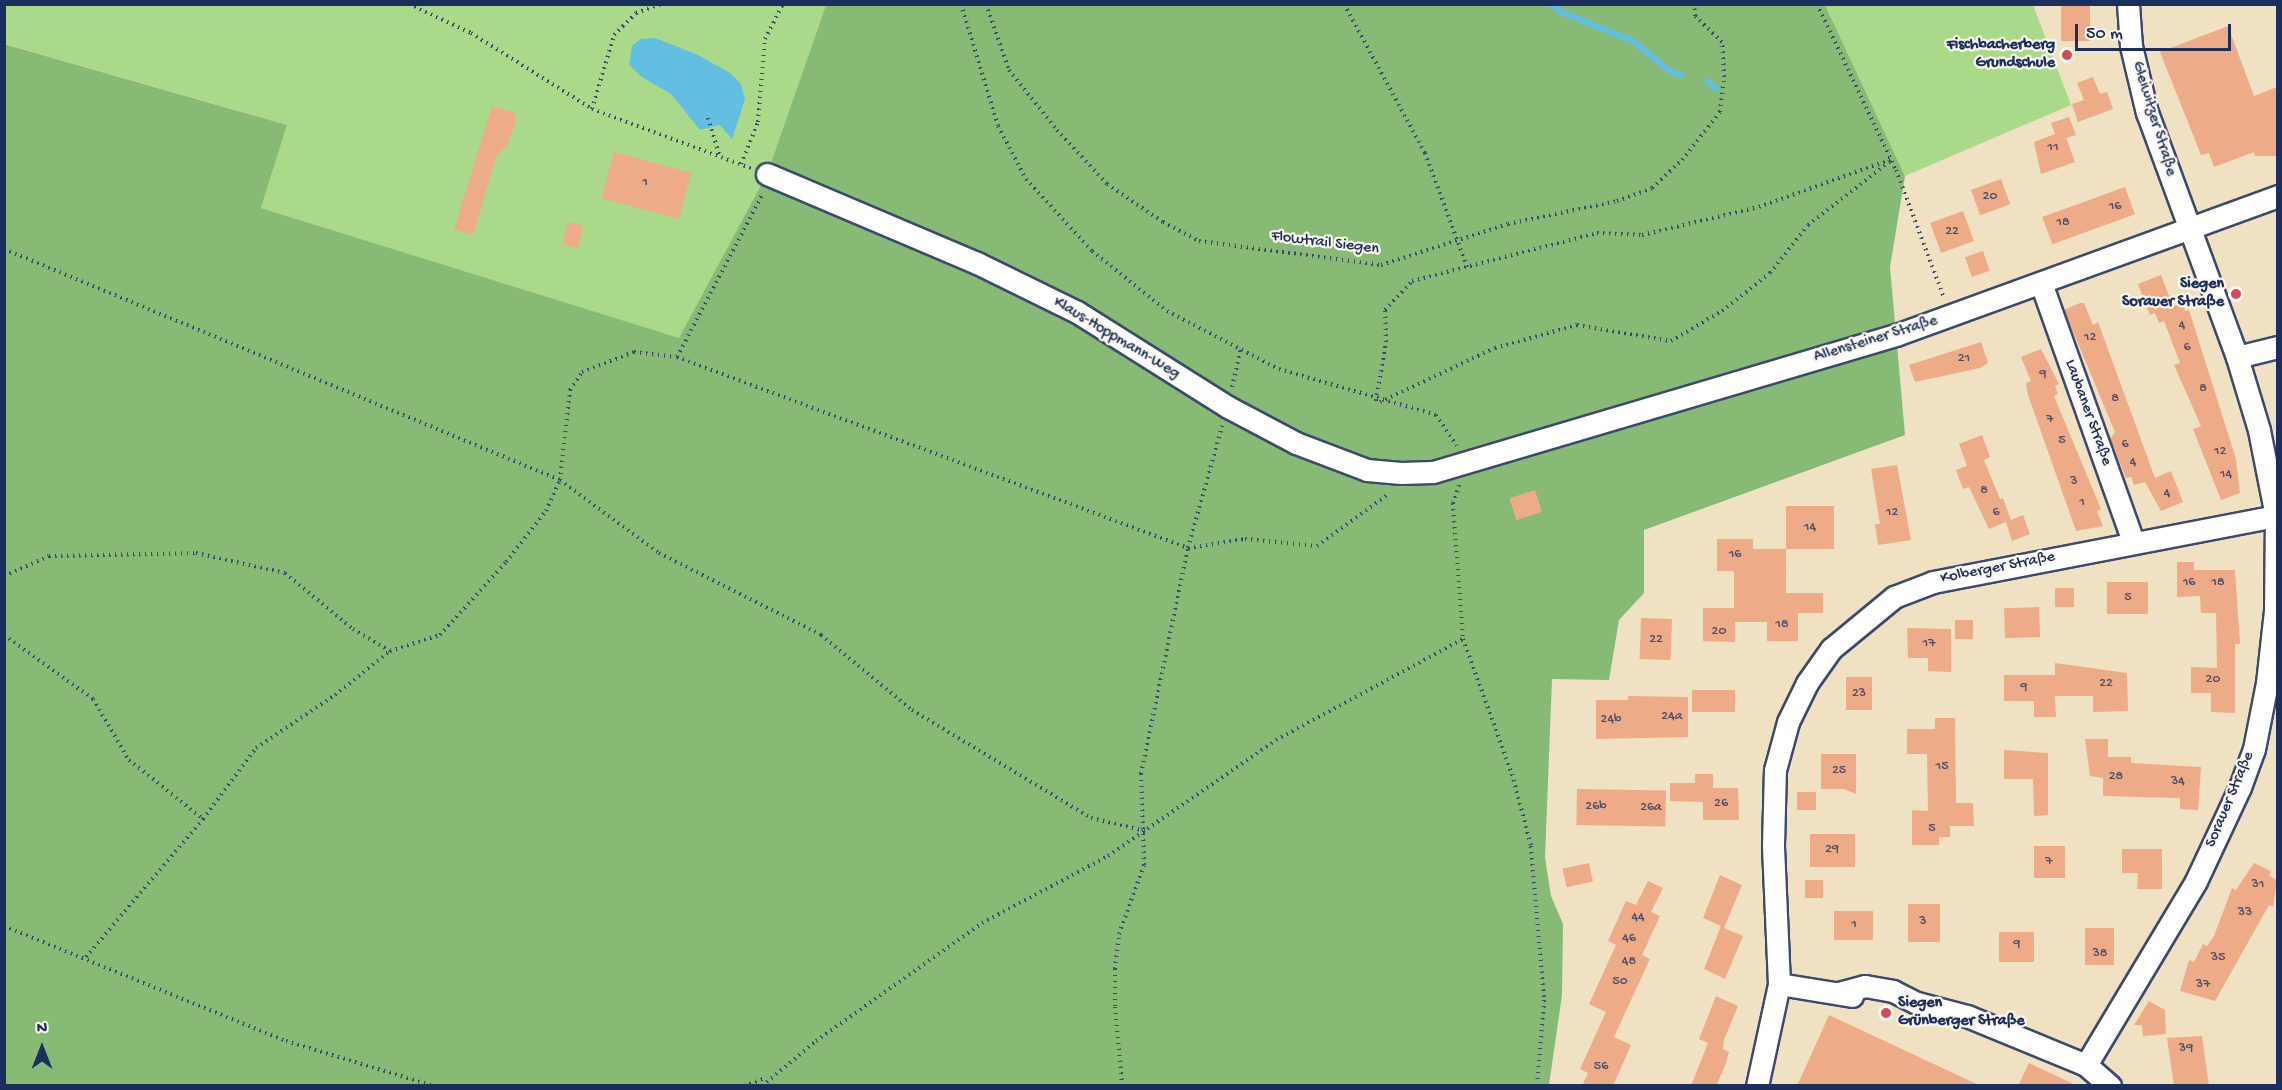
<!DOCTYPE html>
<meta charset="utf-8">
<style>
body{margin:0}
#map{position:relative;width:2282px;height:1090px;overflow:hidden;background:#f0e1c2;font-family:"Gochi Hand",sans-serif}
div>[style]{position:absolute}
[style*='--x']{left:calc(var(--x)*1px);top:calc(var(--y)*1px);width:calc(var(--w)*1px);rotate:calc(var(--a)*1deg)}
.green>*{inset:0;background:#aada89}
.forest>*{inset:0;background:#87ba75}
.water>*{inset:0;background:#63bfe1}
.stream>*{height:6px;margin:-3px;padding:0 3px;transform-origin:3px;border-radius:3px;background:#63bfe1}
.building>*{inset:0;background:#edab88;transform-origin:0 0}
.path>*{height:4px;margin-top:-2px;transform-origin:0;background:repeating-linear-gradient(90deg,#3b4a6d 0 1.5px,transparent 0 6px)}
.roads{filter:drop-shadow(2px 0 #3b4a6d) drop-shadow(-2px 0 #3b4a6d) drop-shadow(0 2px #3b4a6d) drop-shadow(0 -2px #3b4a6d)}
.minor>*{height:21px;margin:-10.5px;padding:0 10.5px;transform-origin:10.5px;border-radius:10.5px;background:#fff}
.dots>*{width:16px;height:16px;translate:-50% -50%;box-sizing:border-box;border:3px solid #fbf7ec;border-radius:50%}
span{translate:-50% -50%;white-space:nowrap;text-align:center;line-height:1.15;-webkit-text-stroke:4.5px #fbf7ec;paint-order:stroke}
.number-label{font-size:14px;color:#504e68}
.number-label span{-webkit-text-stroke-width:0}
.poi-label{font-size:16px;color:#1b2f5e;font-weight:700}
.right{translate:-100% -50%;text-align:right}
.left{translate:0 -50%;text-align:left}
.street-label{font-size:16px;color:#1b2f5e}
.frame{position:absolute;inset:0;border:6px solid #1b2f5e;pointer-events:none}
.north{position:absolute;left:12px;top:1018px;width:60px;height:60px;-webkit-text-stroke:4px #fbf7ec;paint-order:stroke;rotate:0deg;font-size:16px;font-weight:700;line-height:24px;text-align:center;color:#1b2f5e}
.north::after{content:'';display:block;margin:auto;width:21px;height:27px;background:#1b2f5e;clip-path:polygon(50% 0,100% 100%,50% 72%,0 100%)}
.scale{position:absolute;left:2075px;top:24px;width:156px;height:27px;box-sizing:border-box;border:3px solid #1b2f5e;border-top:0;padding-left:8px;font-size:18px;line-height:21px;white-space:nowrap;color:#1b2f5e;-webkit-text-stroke:4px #fbf7ec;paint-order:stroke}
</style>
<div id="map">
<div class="green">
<div style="clip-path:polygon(4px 5px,826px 5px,767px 174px,679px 339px,261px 208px,287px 125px,5px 44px)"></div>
<div style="clip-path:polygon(1825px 5px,2033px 5px,2071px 105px,1905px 176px)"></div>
</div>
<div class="forest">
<div style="clip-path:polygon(826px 5px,1825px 5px,1905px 176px,1890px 267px,1905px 435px,1644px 530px,1644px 593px,1619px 620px,1609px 680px,1552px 679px,1545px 858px,1551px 896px,1563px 924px,1562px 995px,1549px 1085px,5px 1085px,4px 44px,287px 125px,261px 208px,679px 338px,767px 174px)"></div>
</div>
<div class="water">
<div style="clip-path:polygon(655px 38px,698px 55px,730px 73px,741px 84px,745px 99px,732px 139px,720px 125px,700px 130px,671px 94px,640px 76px,629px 64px,632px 46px,640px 39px)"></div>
</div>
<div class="stream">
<div style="--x:1551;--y:4;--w:13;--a:39"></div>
<div style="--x:1561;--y:12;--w:78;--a:21.9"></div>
<div style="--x:1633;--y:41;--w:49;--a:39.2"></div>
<div style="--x:1671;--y:72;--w:11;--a:15"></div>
<div style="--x:1707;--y:81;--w:13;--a:39"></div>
</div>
<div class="building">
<div style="left:2061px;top:4px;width:29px;height:37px"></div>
<div style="clip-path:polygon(2228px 26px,2254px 96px,2277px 87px,2277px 156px,2255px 156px,2254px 152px,2214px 167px,2209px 153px,2201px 155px,2160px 52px)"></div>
<div style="clip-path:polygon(2093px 77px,2100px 94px,2107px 92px,2113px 109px,2078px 122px,2072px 104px,2084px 100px,2077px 83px)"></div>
<div style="clip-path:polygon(492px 106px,515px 113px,516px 122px,507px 146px,497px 154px,473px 235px,454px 229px)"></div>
<div style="clip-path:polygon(2069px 117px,2076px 135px,2066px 138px,2075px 162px,2041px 174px,2034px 142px,2055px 134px,2051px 123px)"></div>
<div style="left:614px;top:152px;width:80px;height:48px;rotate:15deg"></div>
<div style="left:2001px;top:179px;width:27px;height:32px;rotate:70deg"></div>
<div style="left:2125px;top:187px;width:29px;height:88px;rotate:70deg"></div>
<div style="left:1963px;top:211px;width:32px;height:35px;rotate:70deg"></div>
<div style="left:568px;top:222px;width:16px;height:23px;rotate:14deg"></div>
<div style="left:1983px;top:251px;width:21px;height:19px;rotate:71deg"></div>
<div style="clip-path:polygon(2161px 275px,2173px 306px,2182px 303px,2185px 311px,2189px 310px,2236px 459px,2240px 493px,2221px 500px,2193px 429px,2201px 426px,2174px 365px,2180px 363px,2164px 321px,2159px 323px,2155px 313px,2150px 315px,2138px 284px)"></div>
<div style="clip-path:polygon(2080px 303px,2084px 303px,2093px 325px,2098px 322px,2155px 478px,2171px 471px,2183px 502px,2161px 511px,2145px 482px,2134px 485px,2131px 477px,2126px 478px,2110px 439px,2115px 432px,2064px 310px)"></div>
<div style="clip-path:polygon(1981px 342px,1988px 363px,1980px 368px,1915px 382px,1909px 365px)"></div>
<div style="clip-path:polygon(2041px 349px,2059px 384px,2055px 386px,2058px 394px,2054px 396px,2101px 509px,2097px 511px,2103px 526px,2076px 531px,2028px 395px,2026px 383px,2031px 381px,2021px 357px)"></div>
<div style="clip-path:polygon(1982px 435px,1990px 457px,1984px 460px,2000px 499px,2003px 498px,2011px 520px,2023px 515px,2030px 534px,2012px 541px,2006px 522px,1989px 529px,1969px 487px,1963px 489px,1956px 470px,1967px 466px,1959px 444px)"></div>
<div style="clip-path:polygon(1897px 465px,1911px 540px,1878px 545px,1875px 524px,1880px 524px,1871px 469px)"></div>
<div style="left:1535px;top:490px;width:23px;height:27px;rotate:72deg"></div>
<div style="clip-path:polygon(1786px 506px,1834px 506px,1834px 549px,1786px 549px,1786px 593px,1823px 593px,1823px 613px,1798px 613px,1798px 641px,1767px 641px,1767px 622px,1735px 622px,1735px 642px,1703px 641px,1703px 608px,1734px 608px,1734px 571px,1717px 571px,1717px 539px,1753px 539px,1753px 549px,1786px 549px)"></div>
<div style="clip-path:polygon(2177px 562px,2194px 562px,2194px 570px,2235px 570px,2240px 644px,2235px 644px,2235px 713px,2211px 712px,2211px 693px,2191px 693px,2191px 667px,2217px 668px,2216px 613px,2201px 613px,2200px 596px,2177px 597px)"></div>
<div style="left:2148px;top:582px;width:32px;height:41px;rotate:90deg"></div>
<div style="left:2055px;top:588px;width:19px;height:19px"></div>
<div style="left:2039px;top:607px;width:30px;height:35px;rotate:88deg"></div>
<div style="left:1641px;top:618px;width:31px;height:41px;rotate:2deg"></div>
<div style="left:1955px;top:620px;width:18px;height:19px"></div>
<div style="clip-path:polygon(1907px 628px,1951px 629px,1951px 672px,1928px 671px,1928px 658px,1908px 658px)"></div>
<div style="clip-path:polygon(2055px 663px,2127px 673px,2128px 711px,2093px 712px,2093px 696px,2055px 696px,2056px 717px,2034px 717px,2034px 701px,2004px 701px,2004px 675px,2055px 675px)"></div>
<div style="left:1846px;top:677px;width:26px;height:33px"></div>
<div style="left:1692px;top:690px;width:43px;height:22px"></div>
<div style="clip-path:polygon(1628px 696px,1688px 697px,1688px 737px,1596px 739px,1596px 700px,1628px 700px)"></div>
<div style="clip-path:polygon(1935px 718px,1955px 718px,1956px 803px,1973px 803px,1974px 826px,1950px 826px,1950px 837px,1939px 837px,1939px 845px,1912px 845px,1912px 810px,1928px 811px,1927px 754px,1907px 754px,1907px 729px,1935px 729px)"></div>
<div style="clip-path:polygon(2085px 739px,2108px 739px,2108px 757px,2131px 757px,2131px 763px,2201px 767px,2198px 810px,2180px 809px,2180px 798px,2103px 796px,2103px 778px,2090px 776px)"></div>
<div style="clip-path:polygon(2004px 750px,2048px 753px,2048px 815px,2034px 816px,2033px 779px,2004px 779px)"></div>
<div style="clip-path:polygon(1821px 754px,1856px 754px,1856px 794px,1844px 789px,1821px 789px)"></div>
<div style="clip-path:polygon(1695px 774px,1713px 774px,1713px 788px,1738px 788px,1739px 820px,1703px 820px,1703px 802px,1670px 801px,1670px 783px,1695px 783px)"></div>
<div style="left:1577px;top:789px;width:89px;height:36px;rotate:1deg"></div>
<div style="left:1797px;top:792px;width:19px;height:18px"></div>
<div style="left:1810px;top:834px;width:45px;height:33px"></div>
<div style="left:2034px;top:846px;width:31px;height:32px"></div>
<div style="clip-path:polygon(2122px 849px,2162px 849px,2162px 889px,2137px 889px,2138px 873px,2122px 873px)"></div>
<div style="left:1589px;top:863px;width:19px;height:27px;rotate:78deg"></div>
<div style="clip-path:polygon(2254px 863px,2271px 871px,2269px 876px,2277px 880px,2273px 907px,2269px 905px,2215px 1001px,2180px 991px,2189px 960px,2194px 962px,2203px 944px,2207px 946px,2214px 936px,2232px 888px,2236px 890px)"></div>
<div style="clip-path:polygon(1720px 875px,1742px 885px,1724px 928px,1743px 936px,1725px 979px,1704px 969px,1721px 926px,1703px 918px)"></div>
<div style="left:1805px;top:880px;width:18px;height:18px"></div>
<div style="clip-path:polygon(1648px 881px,1663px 888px,1651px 912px,1660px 916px,1642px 955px,1650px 959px,1614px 1037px,1631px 1045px,1613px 1086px,1582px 1086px,1588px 1073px,1580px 1069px,1606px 1012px,1589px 1004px,1616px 945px,1608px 941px,1626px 901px,1636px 905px)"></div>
<div style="left:1908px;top:904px;width:32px;height:38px"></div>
<div style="left:1834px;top:911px;width:39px;height:29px"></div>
<div style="left:2085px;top:928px;width:29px;height:37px"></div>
<div style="left:1999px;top:932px;width:35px;height:30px"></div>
<div style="clip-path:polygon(1716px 996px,1738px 1006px,1724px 1040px,1723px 1049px,1729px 1052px,1725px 1066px,1716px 1086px,1691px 1086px,1708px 1043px,1699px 1039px)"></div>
<div style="clip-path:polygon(2149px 1001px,2165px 1010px,2166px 1034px,2143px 1036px,2142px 1025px,2134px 1025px)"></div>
<div style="clip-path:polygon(1829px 1015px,1981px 1086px,1797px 1086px)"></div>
<div style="clip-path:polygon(2202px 1036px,2209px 1086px,2174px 1086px,2167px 1038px)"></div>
<div style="clip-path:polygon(2029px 1063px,2078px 1086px,2018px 1086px)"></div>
</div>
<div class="path">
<div style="--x:409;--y:4;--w:68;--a:25.1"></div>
<div style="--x:471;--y:33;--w:143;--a:32.1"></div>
<div style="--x:592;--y:109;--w:170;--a:20.4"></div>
<div style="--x:961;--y:4;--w:127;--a:73.1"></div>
<div style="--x:998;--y:126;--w:60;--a:62.2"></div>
<div style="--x:1026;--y:179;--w:98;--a:47.5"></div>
<div style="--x:1092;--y:251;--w:96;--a:38.7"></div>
<div style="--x:1167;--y:311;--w:126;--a:27.4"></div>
<div style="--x:1279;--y:369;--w:164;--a:16.3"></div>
<div style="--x:1436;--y:415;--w:37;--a:56"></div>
<div style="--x:986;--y:4;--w:70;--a:70.8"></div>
<div style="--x:1009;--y:70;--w:77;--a:51.3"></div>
<div style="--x:1057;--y:130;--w:74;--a:47.2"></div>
<div style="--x:1107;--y:184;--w:68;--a:34.2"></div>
<div style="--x:1163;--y:222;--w:41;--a:27.8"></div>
<div style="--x:1199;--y:241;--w:184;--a:7.5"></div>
<div style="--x:1381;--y:265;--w:133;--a:-17.9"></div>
<div style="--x:1508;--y:224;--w:111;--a:-11.9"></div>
<div style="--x:1617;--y:201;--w:37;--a:-20"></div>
<div style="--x:1652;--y:188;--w:41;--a:-43"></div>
<div style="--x:1682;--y:160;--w:61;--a:-51.6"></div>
<div style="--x:1720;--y:112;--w:35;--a:-83"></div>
<div style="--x:1724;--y:77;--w:35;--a:-93"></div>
<div style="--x:1722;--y:42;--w:37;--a:-136"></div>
<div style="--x:1695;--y:16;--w:12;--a:-95"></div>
<div style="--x:1344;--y:4;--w:170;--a:61.5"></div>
<div style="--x:1425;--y:153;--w:124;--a:69.7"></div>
<div style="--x:1817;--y:4;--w:184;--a:64.6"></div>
<div style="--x:1896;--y:170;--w:137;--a:69.4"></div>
<div style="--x:592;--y:109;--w:77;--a:-73.4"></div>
<div style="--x:614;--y:35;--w:31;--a:-45"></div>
<div style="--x:636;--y:13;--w:27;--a:-20"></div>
<div style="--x:708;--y:118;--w:41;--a:72.9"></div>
<div style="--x:741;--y:164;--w:45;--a:-68"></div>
<div style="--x:758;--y:122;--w:83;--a:-85.2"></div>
<div style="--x:765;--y:39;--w:39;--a:-63"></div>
<div style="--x:4;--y:249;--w:602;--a:22.56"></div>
<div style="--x:560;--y:480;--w:123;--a:36.4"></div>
<div style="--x:659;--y:553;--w:182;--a:26.8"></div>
<div style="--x:821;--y:635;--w:118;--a:39.5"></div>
<div style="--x:912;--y:710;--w:209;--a:31.1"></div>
<div style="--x:1091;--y:818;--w:57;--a:13.3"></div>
<div style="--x:677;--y:357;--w:185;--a:-62.3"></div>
<div style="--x:1232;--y:387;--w:39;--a:-77"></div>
<div style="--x:1376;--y:401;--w:60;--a:-80.4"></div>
<div style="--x:1386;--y:342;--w:32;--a:-92"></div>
<div style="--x:1385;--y:310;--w:40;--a:-47"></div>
<div style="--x:1412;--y:281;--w:191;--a:-14.5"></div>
<div style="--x:1597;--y:233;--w:45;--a:2.5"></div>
<div style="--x:1642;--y:235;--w:120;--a:-13.5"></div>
<div style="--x:1759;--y:207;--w:141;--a:-19.8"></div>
<div style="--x:1380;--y:402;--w:127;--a:-25.2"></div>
<div style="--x:1495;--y:348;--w:85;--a:-15.7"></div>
<div style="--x:1577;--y:325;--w:95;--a:9.7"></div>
<div style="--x:1671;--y:341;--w:59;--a:-30.5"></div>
<div style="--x:1722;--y:311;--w:61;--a:-38.4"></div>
<div style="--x:1770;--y:273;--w:61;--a:-51.6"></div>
<div style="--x:1808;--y:225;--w:103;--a:-37.9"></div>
<div style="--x:1459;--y:485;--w:19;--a:108"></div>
<div style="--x:1453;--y:503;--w:136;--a:85.8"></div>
<div style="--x:1463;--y:639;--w:144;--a:70.1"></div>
<div style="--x:1512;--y:774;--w:74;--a:75.2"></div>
<div style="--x:1531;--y:846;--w:155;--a:85.2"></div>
<div style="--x:1544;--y:1000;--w:86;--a:94.7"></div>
<div style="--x:4;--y:576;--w:49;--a:-24"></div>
<div style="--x:49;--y:556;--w:147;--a:-1.2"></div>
<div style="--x:196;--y:553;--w:91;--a:12.7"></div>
<div style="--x:285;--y:573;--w:88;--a:39.5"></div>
<div style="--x:353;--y:629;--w:43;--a:30.7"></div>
<div style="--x:4;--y:635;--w:110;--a:35.7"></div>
<div style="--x:93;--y:699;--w:71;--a:59.5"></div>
<div style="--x:129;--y:760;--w:95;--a:38.6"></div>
<div style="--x:4;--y:926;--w:305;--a:22.2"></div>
<div style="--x:286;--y:1041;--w:155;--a:16.9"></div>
<div style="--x:86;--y:957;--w:181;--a:-49.7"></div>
<div style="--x:203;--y:819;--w:89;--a:-53.3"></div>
<div style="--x:256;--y:748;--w:95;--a:-33.9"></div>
<div style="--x:335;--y:695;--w:70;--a:-38.7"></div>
<div style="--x:390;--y:651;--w:52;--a:-17.7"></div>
<div style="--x:440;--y:635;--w:98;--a:-47.9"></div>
<div style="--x:506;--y:562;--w:65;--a:-51.9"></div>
<div style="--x:546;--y:511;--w:34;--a:-66"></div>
<div style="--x:560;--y:480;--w:91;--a:-83.7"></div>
<div style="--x:570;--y:390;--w:22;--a:-56"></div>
<div style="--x:582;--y:372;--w:56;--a:-21"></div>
<div style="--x:634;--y:352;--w:43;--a:6.6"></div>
<div style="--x:677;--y:357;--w:546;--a:20.49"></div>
<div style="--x:1188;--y:548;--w:58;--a:-9"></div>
<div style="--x:1245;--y:539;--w:72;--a:5.6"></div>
<div style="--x:1317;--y:546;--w:90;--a:-36"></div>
<div style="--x:744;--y:1086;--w:23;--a:-20"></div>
<div style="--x:762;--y:1086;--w:70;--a:-39.8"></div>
<div style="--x:816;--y:1041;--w:204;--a:-35.4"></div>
<div style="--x:982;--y:923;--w:143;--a:-28"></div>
<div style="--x:1108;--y:856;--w:204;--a:-34.6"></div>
<div style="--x:1276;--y:740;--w:213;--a:-28.4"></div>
<div style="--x:1122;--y:1086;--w:80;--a:-95"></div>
<div style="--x:1115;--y:1006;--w:37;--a:-90"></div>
<div style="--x:1115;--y:969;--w:35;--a:-83"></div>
<div style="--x:1119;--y:934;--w:73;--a:-70.1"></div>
<div style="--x:1144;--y:865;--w:91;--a:-91.9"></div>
<div style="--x:1141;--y:774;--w:231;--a:-78.3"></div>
<div style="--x:1188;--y:548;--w:127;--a:-74.4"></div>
</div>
<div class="roads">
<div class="minor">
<div style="--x:767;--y:174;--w:228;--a:23"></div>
<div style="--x:977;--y:263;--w:111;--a:26.1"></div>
<div style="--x:1077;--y:312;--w:178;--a:32.2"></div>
<div style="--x:1228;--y:407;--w:77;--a:27.9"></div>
<div style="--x:1296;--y:443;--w:76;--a:20.8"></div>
<div style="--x:1367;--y:470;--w:34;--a:5"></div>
<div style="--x:1401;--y:473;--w:32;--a:-2"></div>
<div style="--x:1433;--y:472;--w:483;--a:-16.5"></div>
<div style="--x:1896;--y:335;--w:407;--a:-20"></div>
<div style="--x:2041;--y:283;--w:275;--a:70.4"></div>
<div style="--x:2237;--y:357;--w:42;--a:-13.7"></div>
<div style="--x:1779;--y:984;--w:74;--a:9.3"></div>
<div style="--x:1839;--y:993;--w:27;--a:-15"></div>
<div style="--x:1865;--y:986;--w:28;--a:10"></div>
<div style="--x:1893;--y:991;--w:27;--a:27"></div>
<div style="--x:1917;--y:1003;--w:52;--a:14.6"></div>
<div style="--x:1967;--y:1016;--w:129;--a:22.4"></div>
<div style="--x:2086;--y:1065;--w:32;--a:41"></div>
<div style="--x:2086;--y:1065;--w:214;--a:-59.1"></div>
<div style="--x:2196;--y:881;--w:104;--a:-64.9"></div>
<div style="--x:2240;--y:787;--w:40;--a:-69.8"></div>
<div style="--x:2254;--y:749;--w:67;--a:-78.9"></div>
<div style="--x:2267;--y:683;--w:72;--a:-83.7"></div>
<div style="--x:2275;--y:611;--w:95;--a:-89.4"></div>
<div style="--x:2276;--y:516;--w:88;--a:-101.2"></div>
<div style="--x:2259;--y:430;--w:76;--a:-106.8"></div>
<div style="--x:2237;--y:357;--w:260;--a:-110.2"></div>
<div style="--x:2147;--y:113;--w:69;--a:-103.4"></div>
<div style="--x:2131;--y:46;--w:42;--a:-94.1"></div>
<div style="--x:1757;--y:1086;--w:104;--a:-77.8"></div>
<div style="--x:1779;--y:984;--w:139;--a:-92.5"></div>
<div style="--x:1773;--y:845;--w:75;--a:-88.5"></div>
<div style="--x:1775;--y:770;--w:50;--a:-74.8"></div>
<div style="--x:1788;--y:722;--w:43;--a:-64"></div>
<div style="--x:1807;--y:683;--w:42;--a:-54.8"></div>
<div style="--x:1831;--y:649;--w:82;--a:-39.5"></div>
<div style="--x:1894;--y:597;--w:42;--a:-21"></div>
<div style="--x:1933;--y:582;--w:349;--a:-10.9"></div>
</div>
</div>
<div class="dots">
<div style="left:2067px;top:55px;background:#d1495b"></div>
<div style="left:2236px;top:294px;background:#d1495b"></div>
<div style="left:1886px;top:1013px;background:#d1495b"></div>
</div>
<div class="number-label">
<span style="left:2053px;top:148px">11</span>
<span style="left:645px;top:183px">1</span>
<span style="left:1990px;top:197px">20</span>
<span style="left:2115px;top:207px">16</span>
<span style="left:2063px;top:223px">18</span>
<span style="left:1952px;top:232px">22</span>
<span style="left:2182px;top:326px">4</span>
<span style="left:2090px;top:338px">12</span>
<span style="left:2187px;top:348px">6</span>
<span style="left:1964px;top:359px">21</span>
<span style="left:2043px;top:375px">9</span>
<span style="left:2203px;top:389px">8</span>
<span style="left:2115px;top:399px">8</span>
<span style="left:2050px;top:420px">7</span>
<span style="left:2062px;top:441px">5</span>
<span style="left:2125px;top:445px">6</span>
<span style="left:2220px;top:452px">12</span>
<span style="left:2133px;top:463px">4</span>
<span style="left:2226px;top:475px">14</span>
<span style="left:2074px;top:482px">3</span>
<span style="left:1984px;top:491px">8</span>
<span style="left:2167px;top:494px">4</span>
<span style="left:2082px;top:503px">1</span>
<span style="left:1892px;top:513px">12</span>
<span style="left:1996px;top:513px">6</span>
<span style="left:1810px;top:528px">14</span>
<span style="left:1735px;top:555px">16</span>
<span style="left:2189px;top:583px">16</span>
<span style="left:2218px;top:583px">18</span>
<span style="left:2128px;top:598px">5</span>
<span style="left:1782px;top:625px">18</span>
<span style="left:1719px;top:632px">20</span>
<span style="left:1656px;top:640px">22</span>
<span style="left:1929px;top:644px">17</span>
<span style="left:2213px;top:680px">20</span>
<span style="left:2106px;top:684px">22</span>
<span style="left:2024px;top:688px">9</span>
<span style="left:1859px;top:694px">23</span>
<span style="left:1672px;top:717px">24a</span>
<span style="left:1611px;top:720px">24b</span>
<span style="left:1942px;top:767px">15</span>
<span style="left:1839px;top:771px">25</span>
<span style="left:2116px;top:777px">28</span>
<span style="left:2178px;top:782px">34</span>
<span style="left:1721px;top:804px">26</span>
<span style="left:1596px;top:807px">26b</span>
<span style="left:1651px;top:808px">26a</span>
<span style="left:1932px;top:829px">5</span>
<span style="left:1832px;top:850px">29</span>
<span style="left:2049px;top:862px">7</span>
<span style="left:2258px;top:885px">31</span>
<span style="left:2245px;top:913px">33</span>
<span style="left:1638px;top:918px">44</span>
<span style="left:1923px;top:922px">3</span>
<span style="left:1854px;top:925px">1</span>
<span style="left:1629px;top:939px">46</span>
<span style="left:2017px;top:945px">9</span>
<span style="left:2100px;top:954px">38</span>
<span style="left:2218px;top:958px">35</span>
<span style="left:1629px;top:962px">48</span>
<span style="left:1620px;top:982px">50</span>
<span style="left:2203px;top:985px">37</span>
<span style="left:2186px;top:1049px">39</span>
<span style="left:1601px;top:1067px">56</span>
</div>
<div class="poi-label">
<span class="right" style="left:2055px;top:55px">Fischbacherberg<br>Grundschule</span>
<span class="right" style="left:2224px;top:294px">Siegen<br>Sorauer Straße</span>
<span class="left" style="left:1898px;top:1013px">Siegen<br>Grünberger Straße</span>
</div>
<div class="street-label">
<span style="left:2153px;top:119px;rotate:73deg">Gleiwitzer Straße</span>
<span style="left:1325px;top:244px;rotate:7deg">Flowtrail Siegen</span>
<span style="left:1116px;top:339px;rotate:31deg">Klaus-Hoppmann-Weg</span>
<span style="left:1876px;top:340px;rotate:-17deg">Allensteiner Straße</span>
<span style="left:2087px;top:413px;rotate:70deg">Laubaner Straße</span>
<span style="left:1998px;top:569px;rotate:-11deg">Kolberger Straße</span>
<span style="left:2231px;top:800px;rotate:-67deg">Sorauer Straße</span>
</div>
<div class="frame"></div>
<div class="north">N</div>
<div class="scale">50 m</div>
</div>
